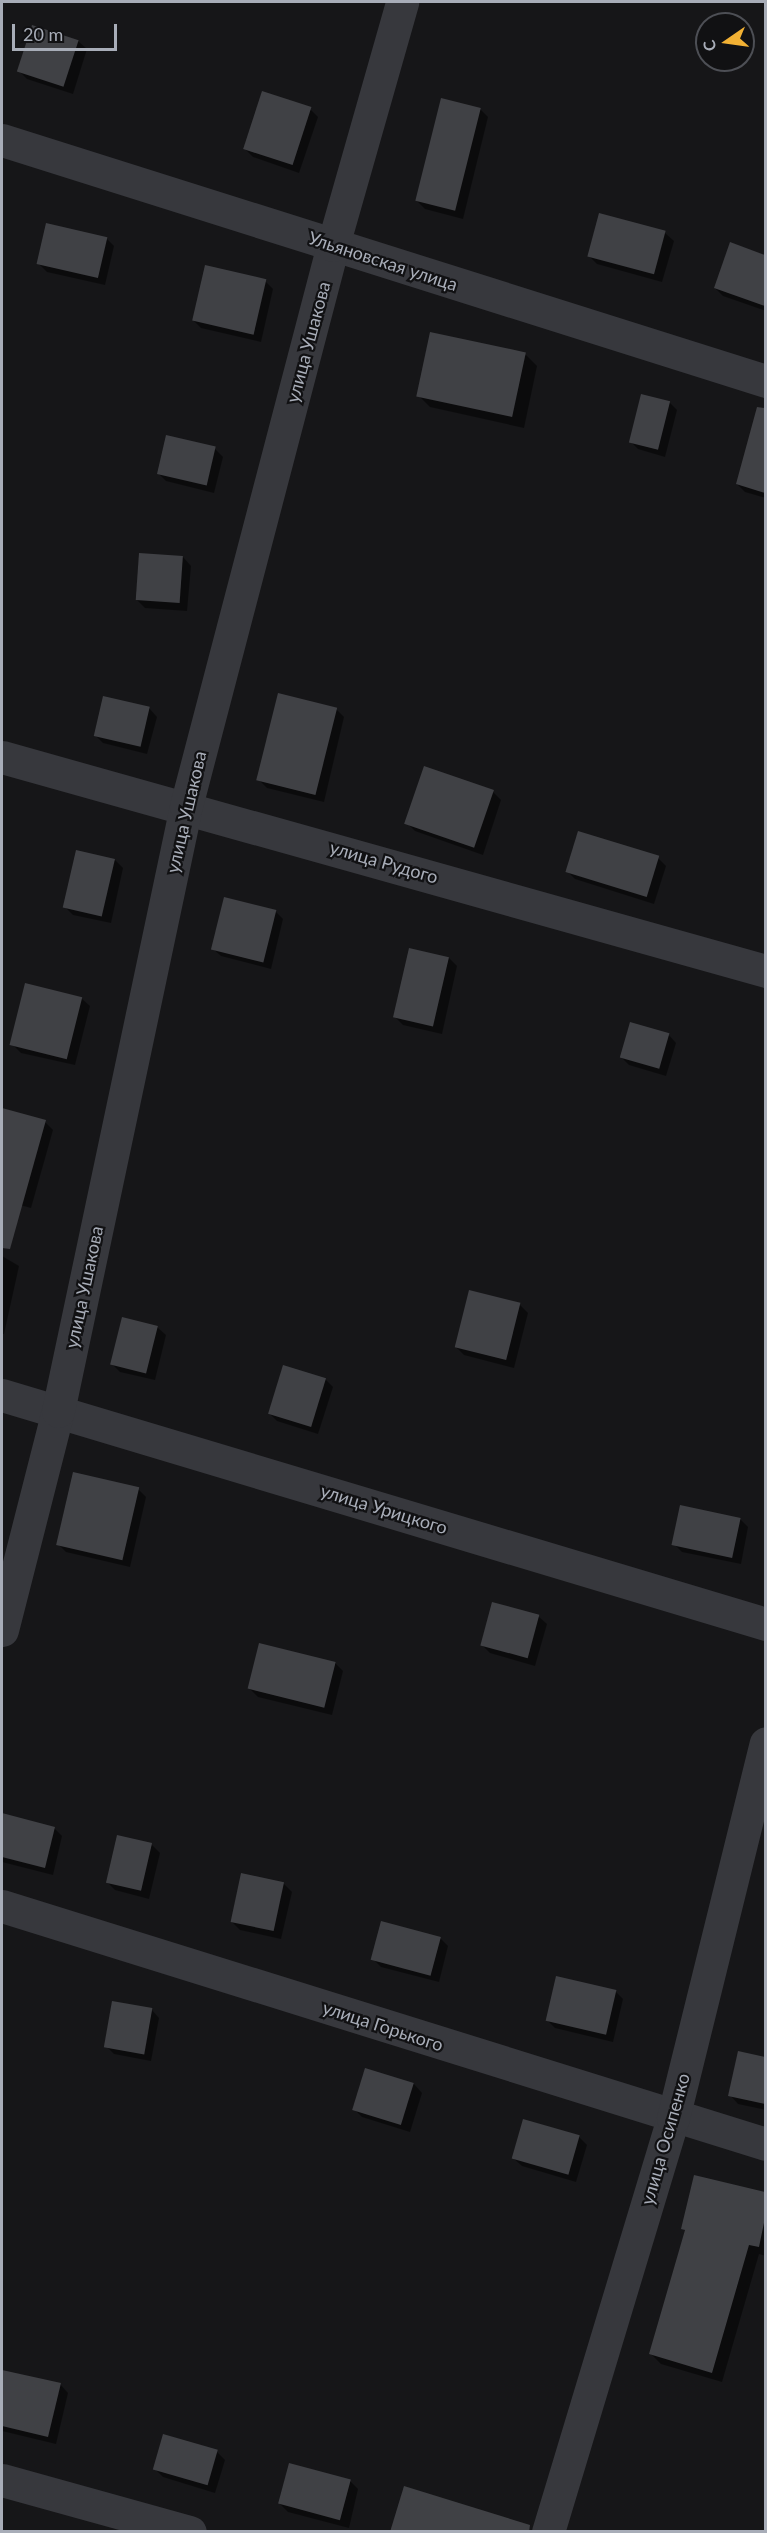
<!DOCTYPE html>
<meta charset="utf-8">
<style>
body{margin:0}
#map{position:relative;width:767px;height:2533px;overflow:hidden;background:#161618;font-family:Lato,sans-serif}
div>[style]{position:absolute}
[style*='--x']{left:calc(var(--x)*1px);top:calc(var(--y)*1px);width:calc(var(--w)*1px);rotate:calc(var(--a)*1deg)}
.shadow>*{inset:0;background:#0007}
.building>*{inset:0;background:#404145;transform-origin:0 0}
.minor>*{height:33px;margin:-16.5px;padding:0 16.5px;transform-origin:16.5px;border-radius:16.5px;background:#37383d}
span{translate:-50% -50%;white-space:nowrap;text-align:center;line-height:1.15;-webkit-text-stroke:4.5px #111113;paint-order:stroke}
.street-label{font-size:18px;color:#a8adb8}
.frame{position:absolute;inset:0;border:3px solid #a8adb8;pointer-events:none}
.north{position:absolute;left:695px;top:12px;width:60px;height:60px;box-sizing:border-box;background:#111113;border:2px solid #4d4f55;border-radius:50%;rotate:257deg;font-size:16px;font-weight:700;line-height:24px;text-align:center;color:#a8adb8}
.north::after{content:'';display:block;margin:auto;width:21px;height:27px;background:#f2b134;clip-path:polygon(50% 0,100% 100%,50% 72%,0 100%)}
.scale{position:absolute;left:12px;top:24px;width:105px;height:27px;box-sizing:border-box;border:3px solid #a8adb8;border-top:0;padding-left:8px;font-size:18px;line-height:21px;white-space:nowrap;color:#a8adb8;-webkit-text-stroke:4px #111113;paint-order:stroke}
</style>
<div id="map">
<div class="shadow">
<div style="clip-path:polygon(78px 41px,87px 49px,73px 94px,27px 79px,19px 71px)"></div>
<div style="clip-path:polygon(310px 109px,318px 117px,299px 173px,253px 157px,245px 149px)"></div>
<div style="clip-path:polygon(480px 109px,488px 117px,463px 219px,425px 209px,417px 201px)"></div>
<div style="clip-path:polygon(665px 233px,674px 241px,662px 282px,597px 264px,589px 256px)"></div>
<div style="clip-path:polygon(106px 238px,114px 246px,105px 285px,47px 272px,39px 264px)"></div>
<div style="clip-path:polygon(730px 244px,766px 256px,766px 311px,723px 296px,715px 288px)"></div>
<div style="clip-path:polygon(265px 281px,273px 289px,261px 342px,201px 328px,193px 320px)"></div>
<div style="clip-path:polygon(526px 355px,537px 366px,524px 428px,430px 407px,418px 395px)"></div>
<div style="clip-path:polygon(669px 402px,677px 410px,665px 457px,638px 449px,630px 441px)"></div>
<div style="clip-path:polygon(752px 430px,766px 434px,766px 498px,745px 492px,737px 484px)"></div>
<div style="clip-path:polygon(215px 449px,223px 457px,214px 493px,166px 481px,158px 473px)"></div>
<div style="clip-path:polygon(183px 557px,191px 566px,187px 611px,145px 608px,137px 600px)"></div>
<div style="clip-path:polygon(149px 708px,157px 717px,147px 754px,103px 743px,95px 735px)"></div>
<div style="clip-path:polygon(336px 709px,344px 717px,324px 802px,267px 788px,259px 780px)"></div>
<div style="clip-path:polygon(493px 792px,501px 800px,483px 855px,415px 831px,407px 823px)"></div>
<div style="clip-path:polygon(658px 858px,666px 866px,654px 904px,575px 879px,567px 871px)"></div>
<div style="clip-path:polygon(115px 860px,123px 868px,111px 923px,73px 915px,65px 907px)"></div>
<div style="clip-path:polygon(275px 911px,283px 919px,271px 969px,221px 956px,212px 948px)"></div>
<div style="clip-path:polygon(449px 958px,457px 966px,442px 1034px,403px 1025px,395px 1017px)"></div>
<div style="clip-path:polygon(81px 998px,90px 1006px,75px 1065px,21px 1053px,12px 1044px)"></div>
<div style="clip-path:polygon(668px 1034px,676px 1043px,666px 1076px,629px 1065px,621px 1057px)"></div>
<div style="clip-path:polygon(2px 1110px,45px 1122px,53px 1130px,31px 1208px,2px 1200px)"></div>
<div style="clip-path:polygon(2px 1256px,19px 1266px,4px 1334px,2px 1334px)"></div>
<div style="clip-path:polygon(520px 1305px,528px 1313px,514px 1368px,464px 1355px,456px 1347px)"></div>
<div style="clip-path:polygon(157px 1327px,166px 1335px,155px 1380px,120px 1372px,112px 1364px)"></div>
<div style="clip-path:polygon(325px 1379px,333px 1387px,318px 1434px,277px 1421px,269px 1413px)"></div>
<div style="clip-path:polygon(138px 1489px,146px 1497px,130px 1567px,66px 1552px,58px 1544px)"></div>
<div style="clip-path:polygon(740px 1519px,748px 1527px,741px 1564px,682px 1552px,674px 1544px)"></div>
<div style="clip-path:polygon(538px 1616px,547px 1624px,535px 1666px,490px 1653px,482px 1645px)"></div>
<div style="clip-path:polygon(335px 1663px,343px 1671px,332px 1715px,258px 1697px,250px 1689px)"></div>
<div style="clip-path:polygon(2px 1815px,54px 1828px,62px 1836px,53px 1875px,2px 1862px)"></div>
<div style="clip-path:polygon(152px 1845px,160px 1853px,149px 1899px,115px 1890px,107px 1882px)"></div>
<div style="clip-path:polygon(283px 1883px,292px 1892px,281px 1939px,240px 1930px,232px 1922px)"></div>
<div style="clip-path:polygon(440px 1938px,448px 1946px,439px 1982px,381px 1967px,373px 1959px)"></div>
<div style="clip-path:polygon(615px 1991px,623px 1999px,613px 2042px,555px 2028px,547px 2020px)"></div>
<div style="clip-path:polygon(151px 2009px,159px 2018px,151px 2061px,114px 2054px,106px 2046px)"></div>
<div style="clip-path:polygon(739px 2053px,766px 2059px,766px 2110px,738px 2104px,730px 2095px)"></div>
<div style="clip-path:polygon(414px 2084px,422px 2093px,410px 2132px,362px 2117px,354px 2109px)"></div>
<div style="clip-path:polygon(579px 2137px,587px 2145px,576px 2182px,522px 2166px,513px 2158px)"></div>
<div style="clip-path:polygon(695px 2177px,766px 2194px,766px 2256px,759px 2254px,722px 2382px,661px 2364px,651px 2354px,686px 2232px,683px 2228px)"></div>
<div style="clip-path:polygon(2px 2371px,60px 2384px,68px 2393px,56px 2444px,2px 2431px)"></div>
<div style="clip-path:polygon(217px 2452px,225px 2460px,215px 2493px,163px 2477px,155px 2469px)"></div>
<div style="clip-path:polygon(350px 2481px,358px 2489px,349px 2528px,288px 2512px,280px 2504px)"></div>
</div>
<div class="building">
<div style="left:32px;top:25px;width:49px;height:49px;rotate:18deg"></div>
<div style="left:262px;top:91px;width:52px;height:61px;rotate:18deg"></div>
<div style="left:441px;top:98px;width:41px;height:106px;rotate:14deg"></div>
<div style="left:599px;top:213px;width:69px;height:45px;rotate:15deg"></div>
<div style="left:46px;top:223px;width:63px;height:42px;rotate:13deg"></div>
<div style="clip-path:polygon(730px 242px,765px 255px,765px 306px,714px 288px)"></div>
<div style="left:205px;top:265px;width:63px;height:57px;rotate:13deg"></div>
<div style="left:430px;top:332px;width:98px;height:66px;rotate:12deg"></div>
<div style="left:641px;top:394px;width:30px;height:50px;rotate:14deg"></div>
<div style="clip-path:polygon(757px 407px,765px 408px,765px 493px,736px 484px)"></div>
<div style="left:166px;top:435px;width:51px;height:40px;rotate:13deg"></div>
<div style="left:139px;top:553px;width:44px;height:47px;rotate:4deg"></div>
<div style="left:278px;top:693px;width:61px;height:90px;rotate:14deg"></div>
<div style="left:103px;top:696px;width:48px;height:41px;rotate:13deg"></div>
<div style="left:424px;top:766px;width:74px;height:61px;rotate:19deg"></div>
<div style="left:578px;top:831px;width:85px;height:43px;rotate:17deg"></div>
<div style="left:76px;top:850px;width:40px;height:59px;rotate:13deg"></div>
<div style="left:224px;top:897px;width:54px;height:54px;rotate:14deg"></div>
<div style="left:409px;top:948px;width:41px;height:71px;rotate:13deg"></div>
<div style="left:25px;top:983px;width:59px;height:64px;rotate:14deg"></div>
<div style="left:630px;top:1022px;width:41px;height:37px;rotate:16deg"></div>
<div style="clip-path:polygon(2px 1108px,46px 1120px,10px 1249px,2px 1248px)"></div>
<div style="left:469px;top:1290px;width:53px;height:59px;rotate:14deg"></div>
<div style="left:122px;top:1317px;width:37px;height:49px;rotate:14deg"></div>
<div style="left:283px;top:1365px;width:45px;height:51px;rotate:17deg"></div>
<div style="left:73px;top:1472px;width:68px;height:75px;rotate:13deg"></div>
<div style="left:680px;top:1505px;width:62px;height:41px;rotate:12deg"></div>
<div style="left:492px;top:1602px;width:49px;height:45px;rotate:15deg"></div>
<div style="left:259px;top:1643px;width:79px;height:47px;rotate:14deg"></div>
<div style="clip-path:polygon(2px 1813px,55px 1827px,45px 1868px,2px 1857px)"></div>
<div style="left:117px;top:1835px;width:36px;height:49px;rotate:13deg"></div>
<div style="left:241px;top:1873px;width:44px;height:50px;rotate:12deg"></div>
<div style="left:381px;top:1921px;width:62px;height:40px;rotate:15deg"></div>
<div style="left:556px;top:1976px;width:62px;height:46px;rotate:13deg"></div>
<div style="left:112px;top:2001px;width:41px;height:47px;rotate:10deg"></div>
<div style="clip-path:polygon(738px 2051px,765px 2057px,765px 2104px,728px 2096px)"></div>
<div style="left:365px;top:2068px;width:51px;height:44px;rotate:17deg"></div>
<div style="left:523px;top:2119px;width:59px;height:41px;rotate:16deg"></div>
<div style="clip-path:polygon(694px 2175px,765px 2192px,765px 2218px,759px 2247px,749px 2245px,712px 2373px,649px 2354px,685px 2230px,681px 2229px)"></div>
<div style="clip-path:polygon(2px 2370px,61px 2383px,48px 2437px,2px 2426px)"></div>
<div style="left:163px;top:2434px;width:57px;height:37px;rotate:16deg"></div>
<div style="left:289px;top:2463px;width:64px;height:42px;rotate:15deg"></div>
<div style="clip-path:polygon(404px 2486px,530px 2525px,529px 2532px,390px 2532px)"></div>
</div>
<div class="minor">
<div style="--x:2;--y:140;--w:801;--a:17.51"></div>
<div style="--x:2;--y:757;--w:793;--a:15.65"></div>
<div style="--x:2;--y:1395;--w:798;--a:16.69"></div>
<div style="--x:2;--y:1630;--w:226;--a:-75.7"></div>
<div style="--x:58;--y:1411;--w:618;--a:-78.05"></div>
<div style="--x:186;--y:806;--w:580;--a:-75.32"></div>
<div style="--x:333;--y:245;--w:253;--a:-74.1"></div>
<div style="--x:2;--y:1906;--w:800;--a:17.3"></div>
<div style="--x:2;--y:2480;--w:195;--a:15.5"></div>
<div style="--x:548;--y:2532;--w:432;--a:-73.2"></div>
<div style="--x:673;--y:2118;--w:386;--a:-76.1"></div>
</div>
<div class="street-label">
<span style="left:383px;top:261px;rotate:18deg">Ульяновская улица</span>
<span style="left:308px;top:342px;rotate:-75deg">улица Ушакова</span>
<span style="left:186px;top:812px;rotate:-77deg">улица Ушакова</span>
<span style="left:384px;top:862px;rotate:16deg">улица Рудого</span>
<span style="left:84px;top:1287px;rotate:-78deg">улица Ушакова</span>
<span style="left:384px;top:1509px;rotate:17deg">улица Урицкого</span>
<span style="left:383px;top:2026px;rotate:18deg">улица Горького</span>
<span style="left:665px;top:2139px;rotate:-74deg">улица Осипенко</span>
</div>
<div class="frame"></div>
<div class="north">С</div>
<div class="scale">20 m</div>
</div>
